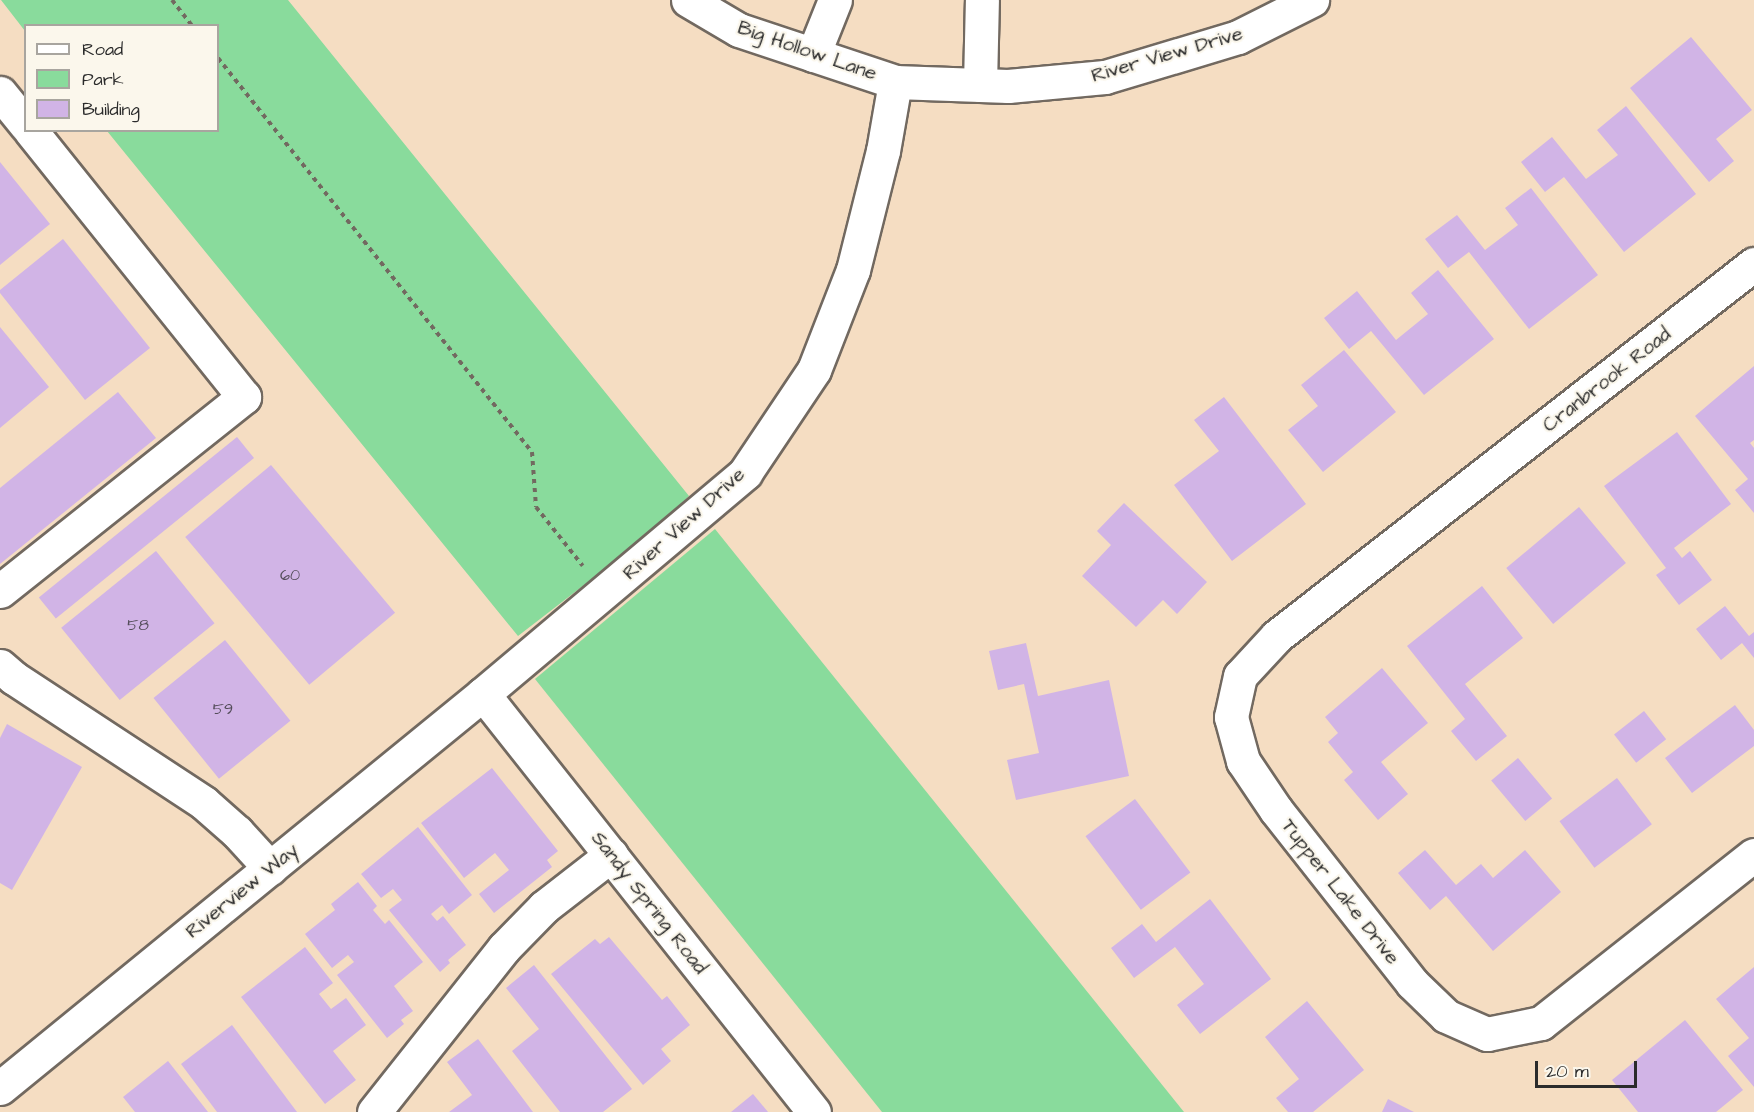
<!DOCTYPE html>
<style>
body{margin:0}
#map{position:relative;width:1754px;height:1112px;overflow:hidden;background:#f5ddc2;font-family:"Architects Daughter",sans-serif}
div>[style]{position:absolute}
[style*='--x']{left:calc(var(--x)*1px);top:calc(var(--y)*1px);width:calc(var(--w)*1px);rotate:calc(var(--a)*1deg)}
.green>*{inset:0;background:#89db9c}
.building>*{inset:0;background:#d1b4e6;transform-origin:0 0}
.path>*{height:4px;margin-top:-2px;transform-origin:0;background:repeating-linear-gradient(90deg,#726960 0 4.5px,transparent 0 9px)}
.roads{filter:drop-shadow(2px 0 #726960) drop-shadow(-2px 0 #726960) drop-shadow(0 2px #726960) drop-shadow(0 -2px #726960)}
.minor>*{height:33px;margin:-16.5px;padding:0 16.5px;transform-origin:16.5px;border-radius:16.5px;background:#fff}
span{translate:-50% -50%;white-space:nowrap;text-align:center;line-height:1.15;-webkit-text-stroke:4.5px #fbf7ec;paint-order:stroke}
.number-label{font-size:16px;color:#544d5a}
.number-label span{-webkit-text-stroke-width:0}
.street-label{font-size:20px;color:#2b2b2b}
.legend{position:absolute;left:24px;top:24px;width:195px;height:108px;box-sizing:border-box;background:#fbf7ec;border:2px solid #a8a59f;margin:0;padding:8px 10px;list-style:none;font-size:18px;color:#2b2b2b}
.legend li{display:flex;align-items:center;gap:12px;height:30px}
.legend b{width:30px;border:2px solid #a8a59f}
.scale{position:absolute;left:1535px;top:1061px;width:102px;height:27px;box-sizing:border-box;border:3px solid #2b2b2b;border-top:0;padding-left:8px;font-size:18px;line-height:21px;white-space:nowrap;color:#2b2b2b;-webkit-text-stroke:4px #fbf7ec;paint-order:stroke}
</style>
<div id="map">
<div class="green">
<div style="clip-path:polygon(1px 0,288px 0,689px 496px,641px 541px,518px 636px,107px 131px,218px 130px,218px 26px,26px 26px,25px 31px)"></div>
<div style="clip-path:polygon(715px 529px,1184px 1112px,882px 1112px,535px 679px)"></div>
</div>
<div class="building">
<div style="clip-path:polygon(1691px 37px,1752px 110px,1716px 139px,1734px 161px,1709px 182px,1630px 88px)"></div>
<div style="clip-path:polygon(1626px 106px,1696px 194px,1624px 252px,1564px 177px,1545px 192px,1521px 162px,1552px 137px,1586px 179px,1618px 155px,1597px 130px)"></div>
<div style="clip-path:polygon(0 162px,50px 224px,0 265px)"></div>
<div style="clip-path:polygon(1531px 188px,1598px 275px,1529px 329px,1469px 252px,1448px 268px,1425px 239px,1457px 215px,1485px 250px,1518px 225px,1505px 208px)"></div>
<div style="clip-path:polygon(63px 239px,150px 348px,85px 400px,0 293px,0 290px)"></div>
<div style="clip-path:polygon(1438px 270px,1494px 339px,1424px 395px,1371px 331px,1349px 349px,1324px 318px,1357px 291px,1396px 340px,1428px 314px,1411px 293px)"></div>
<div style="clip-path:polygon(0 327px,49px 387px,0 428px)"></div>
<div style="clip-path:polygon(1344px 350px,1396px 412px,1323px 472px,1288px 430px,1318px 406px,1301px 385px)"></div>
<div style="clip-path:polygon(1754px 366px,1754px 440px,1750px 443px,1754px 448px,1754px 513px,1735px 490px,1748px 479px,1695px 416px)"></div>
<div style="clip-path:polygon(118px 392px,156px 438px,0 564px,0 488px)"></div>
<div style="clip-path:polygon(1224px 397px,1306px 504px,1232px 561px,1174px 485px,1219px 451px,1194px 420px)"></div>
<div style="clip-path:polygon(1677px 432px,1731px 504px,1674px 548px,1682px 558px,1690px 551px,1712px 580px,1679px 605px,1656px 575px,1666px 568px,1604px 486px)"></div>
<div style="left:237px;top:437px;width:27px;height:255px;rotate:51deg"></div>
<div style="left:271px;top:465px;width:193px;height:112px;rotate:50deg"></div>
<div style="clip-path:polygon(1124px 503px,1207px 582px,1177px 614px,1163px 600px,1136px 627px,1082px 576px,1111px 545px,1097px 531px)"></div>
<div style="left:1579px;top:507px;width:73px;height:95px;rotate:50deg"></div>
<div style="left:156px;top:551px;width:93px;height:122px;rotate:51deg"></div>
<div style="clip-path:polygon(1482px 586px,1523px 638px,1465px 684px,1507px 736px,1476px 761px,1451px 731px,1465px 719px,1407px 646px)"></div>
<div style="clip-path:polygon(1725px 606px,1749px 636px,1754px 632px,1754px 658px,1742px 643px,1721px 660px,1696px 629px)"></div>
<div style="left:225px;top:640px;width:104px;height:92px;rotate:51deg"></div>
<div style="clip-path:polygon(1026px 643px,1038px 696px,1109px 680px,1129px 776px,1016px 800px,1007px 760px,1039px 753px,1024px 684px,998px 690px,989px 651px)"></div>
<div style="clip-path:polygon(1382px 668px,1428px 723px,1381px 762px,1408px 794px,1378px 820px,1344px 780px,1353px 772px,1328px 742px,1338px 733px,1325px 717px)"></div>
<div style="clip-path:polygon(1735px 705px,1754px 730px,1754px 746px,1692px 793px,1665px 758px)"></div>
<div style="left:1644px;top:711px;width:36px;height:38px;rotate:52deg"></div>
<div style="clip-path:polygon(7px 724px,82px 767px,12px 890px,0 883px,0 738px)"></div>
<div style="left:1518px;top:758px;width:53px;height:35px;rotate:50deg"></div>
<div style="clip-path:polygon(492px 768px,558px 851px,547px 860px,552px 867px,494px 913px,479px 894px,509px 870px,495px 853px,464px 878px,421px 823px)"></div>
<div style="left:1617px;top:778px;width:58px;height:72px;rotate:53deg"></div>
<div style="left:1135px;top:799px;width:92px;height:62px;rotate:53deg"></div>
<div style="clip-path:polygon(418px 827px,472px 895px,449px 914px,442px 905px,431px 914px,437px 921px,443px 916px,466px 945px,448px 960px,450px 963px,440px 972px,389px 910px,402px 900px,393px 889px,381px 898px,361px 874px)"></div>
<div style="clip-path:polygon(1425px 850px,1456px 885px,1481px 864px,1493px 878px,1525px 850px,1561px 892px,1493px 951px,1446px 896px,1430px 910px,1398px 873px)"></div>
<div style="clip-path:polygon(358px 882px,377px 906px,373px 910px,385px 924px,389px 920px,423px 962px,394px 986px,413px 1011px,401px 1020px,404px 1024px,387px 1038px,337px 975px,354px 962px,348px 955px,332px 968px,305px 934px,335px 910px,331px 904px)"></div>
<div style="clip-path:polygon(1210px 899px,1271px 979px,1200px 1034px,1177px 1005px,1204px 984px,1175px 947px,1134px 978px,1111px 948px,1142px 924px,1156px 942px)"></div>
<div style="clip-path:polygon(609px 937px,662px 1000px,667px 996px,690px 1025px,661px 1049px,671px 1061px,643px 1085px,551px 974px,595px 939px,600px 944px)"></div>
<div style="clip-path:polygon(305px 947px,333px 983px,319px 994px,331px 1009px,346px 998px,366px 1025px,333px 1051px,356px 1080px,325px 1104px,241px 997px)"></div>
<div style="clip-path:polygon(534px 965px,632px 1089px,603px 1112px,560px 1112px,512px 1051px,539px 1029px,506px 988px)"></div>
<div style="clip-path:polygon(1754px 967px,1754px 1087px,1728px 1056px,1749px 1038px,1716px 999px)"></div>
<div style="clip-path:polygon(1307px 1001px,1364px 1070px,1313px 1112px,1288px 1112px,1276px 1098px,1299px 1079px,1265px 1037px)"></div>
<div style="clip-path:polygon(1685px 1020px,1743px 1090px,1716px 1112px,1638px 1112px,1612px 1080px)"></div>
<div style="clip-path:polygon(232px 1025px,297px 1112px,217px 1112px,181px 1064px)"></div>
<div style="clip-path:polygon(478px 1039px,533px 1112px,449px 1112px,472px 1095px,447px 1062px)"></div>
<div style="clip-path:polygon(168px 1061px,208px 1112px,135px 1112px,123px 1097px)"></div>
<div style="clip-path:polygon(753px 1094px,768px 1112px,731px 1112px)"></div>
<div style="clip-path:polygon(1388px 1099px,1414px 1112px,1382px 1112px)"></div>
</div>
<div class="path">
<div style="--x:172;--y:0;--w:33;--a:52"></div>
<div style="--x:218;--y:58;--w:504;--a:51.45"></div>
<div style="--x:532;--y:452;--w:55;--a:85.8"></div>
<div style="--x:536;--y:507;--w:75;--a:51.5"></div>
</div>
<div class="roads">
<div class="minor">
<div style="--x:688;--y:0;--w:59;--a:30.5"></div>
<div style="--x:739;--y:30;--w:164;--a:18.4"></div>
<div style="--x:895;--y:82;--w:113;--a:2"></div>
<div style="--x:1008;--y:86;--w:97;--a:-5.3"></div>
<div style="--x:1105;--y:77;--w:139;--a:-16.7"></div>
<div style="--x:1238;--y:37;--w:83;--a:-26.6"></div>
<div style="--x:813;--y:55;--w:59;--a:-68.2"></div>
<div style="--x:980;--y:85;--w:85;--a:-88.7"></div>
<div style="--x:0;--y:93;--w:41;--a:50.9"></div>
<div style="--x:1754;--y:264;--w:605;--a:142.05"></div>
<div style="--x:1277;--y:636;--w:54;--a:132.8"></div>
<div style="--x:1240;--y:676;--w:42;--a:102.4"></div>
<div style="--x:1231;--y:717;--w:46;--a:74.7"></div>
<div style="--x:1243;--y:761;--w:59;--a:56"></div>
<div style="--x:1276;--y:810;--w:220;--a:51.8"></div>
<div style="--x:1412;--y:983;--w:47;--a:44.1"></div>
<div style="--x:1446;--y:1016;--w:45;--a:23.7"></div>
<div style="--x:1487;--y:1034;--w:55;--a:-11.5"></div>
<div style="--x:1541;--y:1023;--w:271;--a:-38.3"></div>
<div style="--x:0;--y:591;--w:312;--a:-38.5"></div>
<div style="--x:244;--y:397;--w:342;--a:-128.7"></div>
<div style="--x:0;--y:666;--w:18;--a:41"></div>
<div style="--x:14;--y:678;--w:227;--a:33.3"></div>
<div style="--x:204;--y:803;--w:44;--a:41.3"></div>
<div style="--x:237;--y:832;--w:49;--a:47.5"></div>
<div style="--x:483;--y:694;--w:533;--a:51.63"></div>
<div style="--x:0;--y:1088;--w:623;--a:-39.21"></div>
<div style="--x:483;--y:694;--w:343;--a:-40.1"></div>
<div style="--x:745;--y:473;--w:124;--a:-56.2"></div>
<div style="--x:814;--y:370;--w:107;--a:-68.7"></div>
<div style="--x:853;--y:270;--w:123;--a:-75.9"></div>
<div style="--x:883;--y:151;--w:70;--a:-80.1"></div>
<div style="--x:374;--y:1112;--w:209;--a:-51.6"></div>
<div style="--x:504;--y:948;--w:57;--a:-45.7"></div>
<div style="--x:544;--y:907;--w:85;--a:-37.8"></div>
</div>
</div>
<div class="number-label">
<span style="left:290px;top:575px">60</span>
<span style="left:138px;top:625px">58</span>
<span style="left:223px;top:709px">59</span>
</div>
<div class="street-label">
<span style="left:807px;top:51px;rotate:19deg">Big Hollow Lane</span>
<span style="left:1167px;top:55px;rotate:-16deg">River View Drive</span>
<span style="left:1607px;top:380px;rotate:-38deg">Cranbrook Road</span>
<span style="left:684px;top:524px;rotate:-42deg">River View Drive</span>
<span style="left:242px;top:891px;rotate:-39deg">Riverview Way</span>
<span style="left:1340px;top:892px;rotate:52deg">Tupper Lake Drive</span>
<span style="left:649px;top:903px;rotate:52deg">Sandy Spring Road</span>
</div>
<ul class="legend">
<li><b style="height:8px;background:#fff"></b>Road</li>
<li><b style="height:16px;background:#89db9c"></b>Park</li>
<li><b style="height:16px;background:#d1b4e6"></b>Building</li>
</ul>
<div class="scale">20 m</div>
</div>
